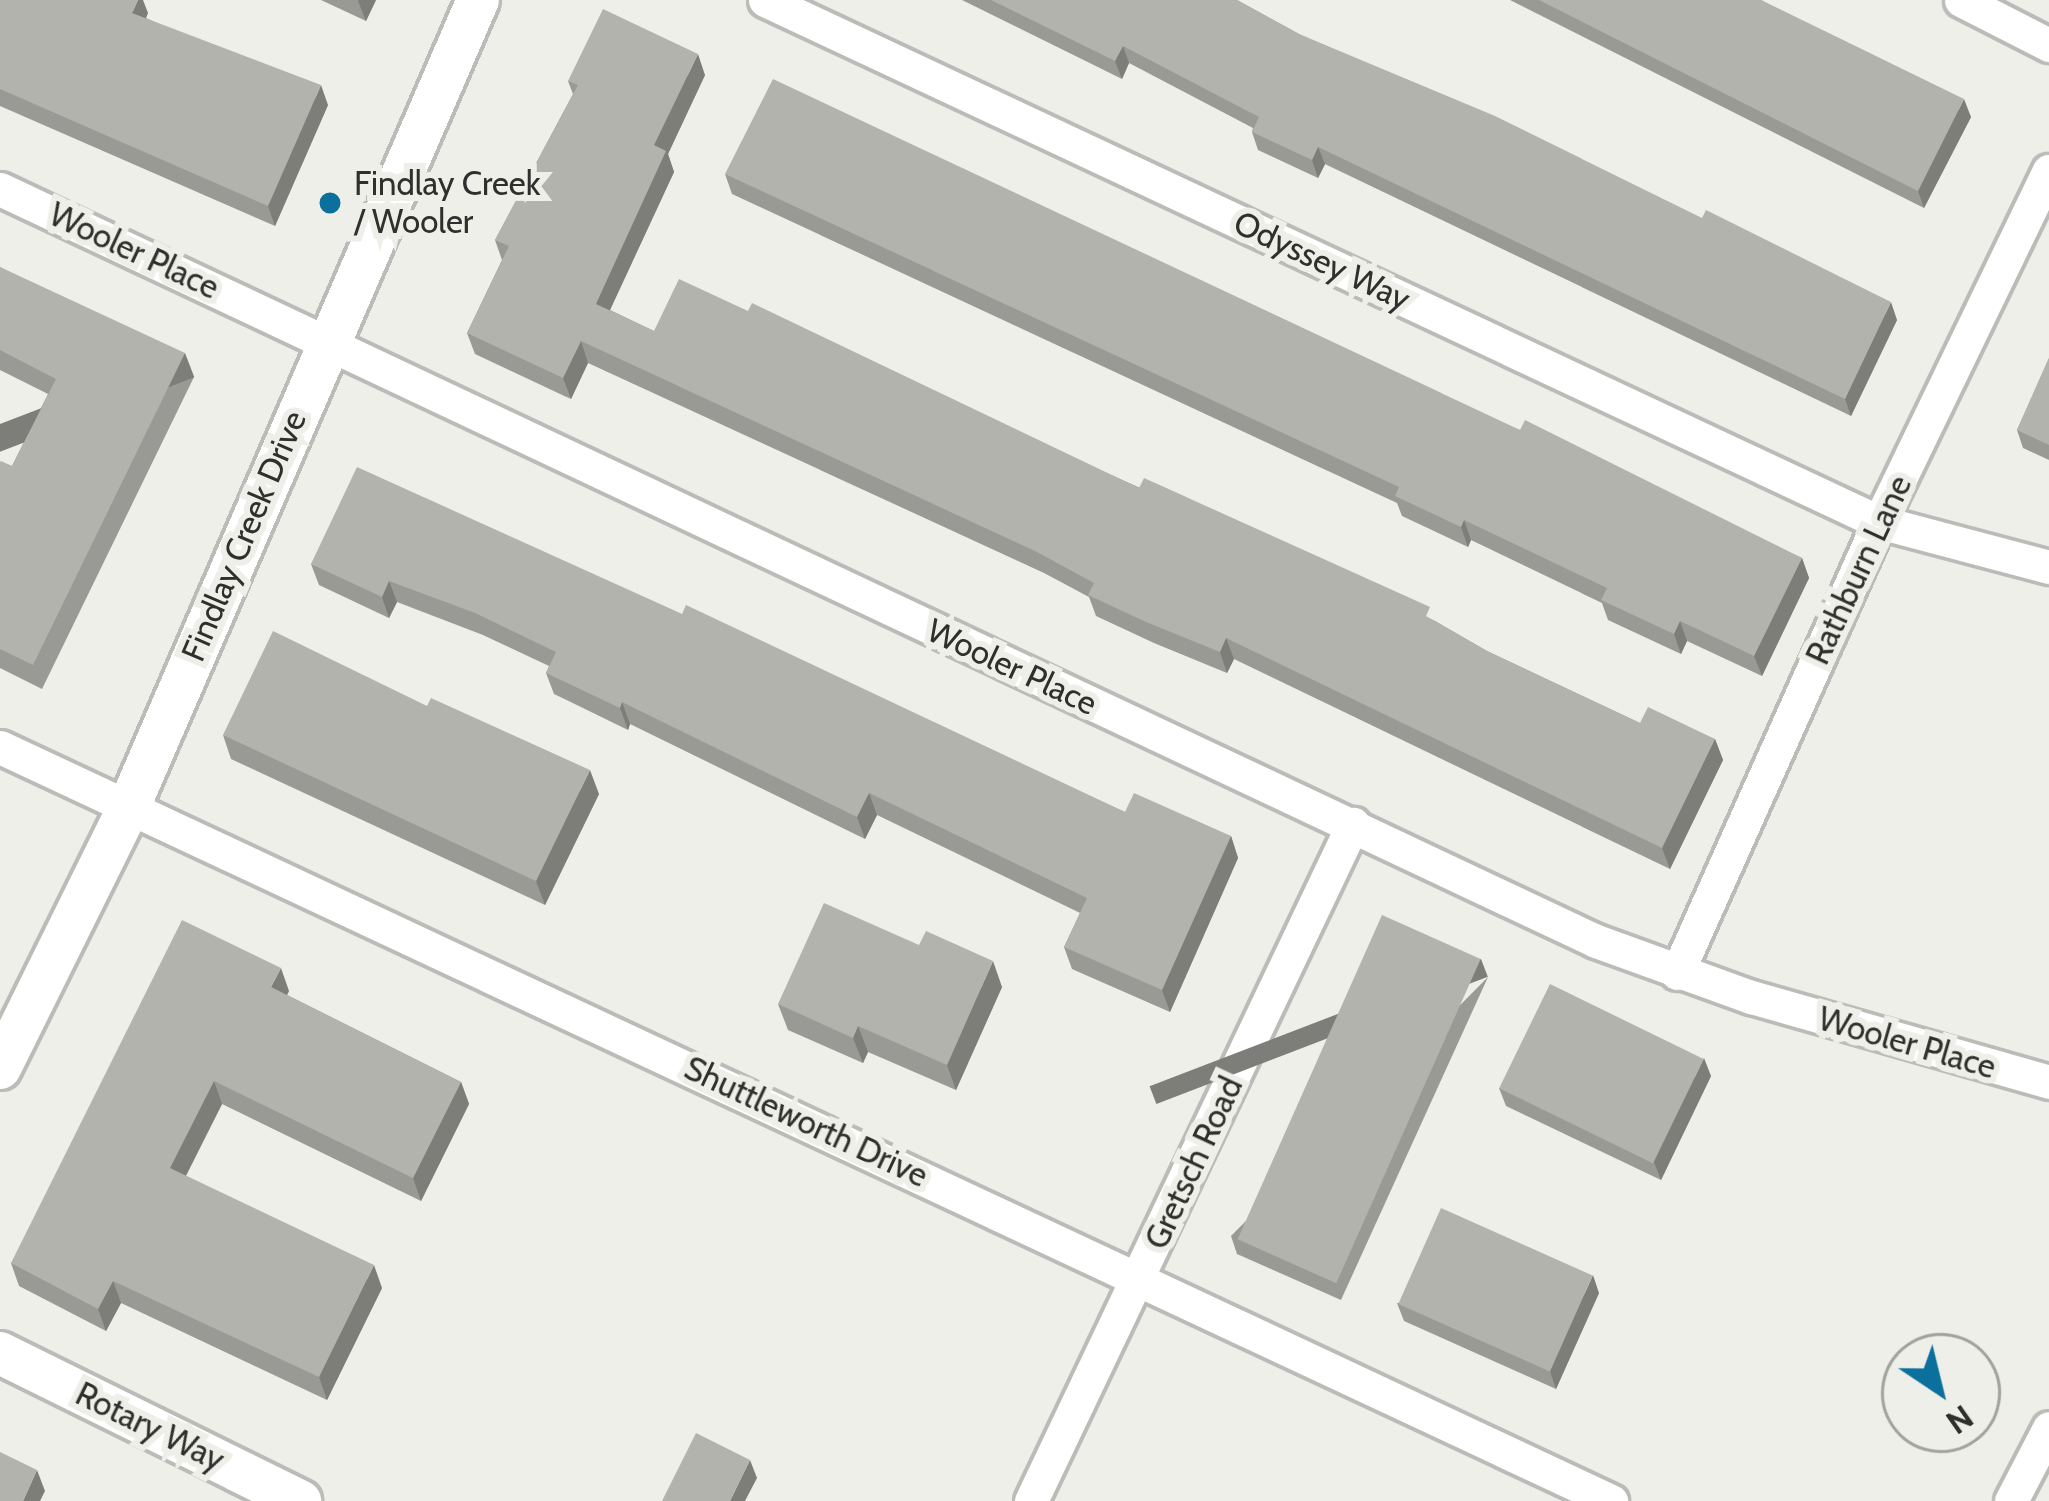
<!DOCTYPE html>
<style>
body{margin:0}
#map{position:relative;width:2049px;height:1501px;overflow:hidden;background:#eeefe9;font-family:Cabin,sans-serif}
div>[style]{position:absolute}
[style*='--x']{left:calc(var(--x)*1px);top:calc(var(--y)*1px);width:calc(var(--w)*1px);rotate:calc(var(--a)*1deg)}
.roads{filter:drop-shadow(3px 0 #bbbcb7) drop-shadow(-3px 0 #bbbcb7) drop-shadow(0 3px #bbbcb7) drop-shadow(0 -3px #bbbcb7)}
.minor>*{height:33px;margin:-16.5px;padding:0 16.5px;transform-origin:16.5px;border-radius:16.5px;background:#fff}
.tertiary>*{height:42px;margin:-21px;padding:0 21px;transform-origin:21px;border-radius:21px;background:#fff}
.wall>*{inset:0;background:#999a95}
.shaded-wall>*{inset:0;background:#7d7d79;transform-origin:0 0}
.building>*{inset:0;background:#b2b3ad;transform-origin:0 0}
.dots>*{width:33px;height:33px;translate:-50% -50%;box-sizing:border-box;border:6px solid #eeefe9;border-radius:50%}
span{translate:-50% -50%;white-space:nowrap;text-align:center;line-height:1.15;-webkit-text-stroke:12px #eeefe9;paint-order:stroke}
.poi-label{font-size:33px;color:#2f2f2d}
.left{translate:0 -50%;text-align:left}
.street-label{font-size:33px;color:#2f2f2d}
.north{position:absolute;left:1881px;top:1333px;width:120px;height:120px;box-sizing:border-box;background:#eeefe9;border:3px solid #a2a29e;border-radius:50%;rotate:145deg;font-size:33px;font-weight:700;line-height:48px;text-align:center;color:#2f2f2d}
.north::after{content:'';display:block;margin:auto;width:42px;height:54px;background:#0c709d;clip-path:polygon(50% 0,100% 100%,50% 72%,0 100%)}
</style>
<div id="map">
<div class="roads">
<div class="minor">
<div style="--x:765;--y:0;--w:1230;--a:25.11"></div>
<div style="--x:1879;--y:522;--w:176;--a:14.8"></div>
<div style="--x:1961;--y:0;--w:99;--a:27.1"></div>
<div style="--x:0;--y:189;--w:1764;--a:25.23"></div>
<div style="--x:1596;--y:941;--w:165;--a:19.9"></div>
<div style="--x:1751;--y:997;--w:310;--a:15.9"></div>
<div style="--x:0;--y:747;--w:1779;--a:25.08"></div>
<div style="--x:1677;--y:973;--w:494;--a:-65.9"></div>
<div style="--x:1879;--y:522;--w:390;--a:-64.2"></div>
<div style="--x:1031;--y:1501;--w:750;--a:-64.56"></div>
<div style="--x:2011;--y:1501;--w:82;--a:-62.5"></div>
</div>
<div class="tertiary">
<div style="--x:0;--y:1068;--w:289;--a:-63.7"></div>
<div style="--x:128;--y:809;--w:881;--a:-66.61"></div>
<div style="--x:0;--y:1353;--w:335;--a:26.3"></div>
</div>
</div>
<div class="wall">
<div style="clip-path:polygon(0 0,148px 13px,146px 18px,328px 105px,275px 226px,0 106px)"></div>
<div style="clip-path:polygon(321px 0,376px 0,366px 21px)"></div>
<div style="clip-path:polygon(962px 0,1237px 0,1299px 34px,1897px 320px,1851px 416px,1325px 164px,1318px 178px,1258px 150px,1252px 132px,1253px 128px,1129px 63px,1122px 79px)"></div>
<div style="clip-path:polygon(1510px 0,1761px 0,1971px 117px,1924px 208px)"></div>
<div style="clip-path:polygon(705px 75px,668px 154px,674px 172px,610px 310px,654px 331px,748px 311px,1435px 621px,1487px 651px,1640px 723px,1715px 739px,1723px 760px,1670px 869px,1234px 659px,1227px 673px,1154px 643px,1096px 616px,1089px 597px,1044px 573px,588px 363px,571px 399px,475px 354px,467px 333px,502px 260px,495px 240px,573px 94px,568px 81px)"></div>
<div style="clip-path:polygon(725px 174px,1520px 430px,1802px 558px,1809px 578px,1762px 676px,1687px 641px,1681px 654px,1608px 620px,1602px 603px,1471px 540px,1468px 547px,1402px 516px,1397px 503px,732px 194px)"></div>
<div style="clip-path:polygon(0 267px,194px 377px,42px 689px,0 668px,0 462px,12px 466px,48px 394px,0 370px)"></div>
<div style="clip-path:polygon(2049px 358px,2049px 460px,2023px 448px,2017px 430px)"></div>
<div style="clip-path:polygon(311px 564px,682px 614px,1125px 812px,1231px 836px,1238px 858px,1170px 1012px,1072px 969px,1064px 947px,1080px 913px,877px 815px,865px 839px,630px 724px,628px 730px,554px 694px,546px 673px,549px 666px,483px 635px,397px 602px,389px 618px,319px 585px)"></div>
<div style="clip-path:polygon(223px 735px,599px 794px,545px 905px,231px 759px)"></div>
<div style="clip-path:polygon(1488px 977px,1341px 1300px,1237px 1254px,1231px 1236px)"></div>
<div style="clip-path:polygon(1002px 987px,956px 1090px,868px 1052px,863px 1063px,788px 1030px,778px 1004px)"></div>
<div style="clip-path:polygon(289px 991px,287px 995px,461px 1082px,469px 1104px,421px 1201px,222px 1104px,186px 1176px,382px 1288px,327px 1400px,121px 1303px,106px 1331px,19px 1286px,11px 1263px)"></div>
<div style="clip-path:polygon(1711px 1076px,1661px 1180px,1506px 1106px,1499px 1088px)"></div>
<div style="clip-path:polygon(1599px 1293px,1556px 1389px,1404px 1321px,1397px 1303px)"></div>
</div>
<div class="shaded-wall">
<div style="clip-path:polygon(138px 0,143px 0,148px 13px,139px 33px,132px 13px)"></div>
<div style="clip-path:polygon(359px 0,376px 0,366px 21px,358px 1px)"></div>
<div style="clip-path:polygon(1123px 46px,1129px 63px,1122px 79px,1115px 61px)"></div>
<div style="clip-path:polygon(698px 54px,705px 75px,668px 154px,674px 172px,603px 325px,596px 304px,654px 145px)"></div>
<div style="clip-path:polygon(321px 85px,328px 105px,275px 226px,268px 206px)"></div>
<div style="clip-path:polygon(1964px 99px,1971px 117px,1924px 208px,1918px 191px)"></div>
<div style="clip-path:polygon(1318px 147px,1325px 164px,1318px 178px,1312px 160px)"></div>
<div style="clip-path:polygon(1891px 302px,1897px 320px,1851px 416px,1845px 399px)"></div>
<div style="clip-path:polygon(581px 341px,588px 363px,571px 399px,563px 378px)"></div>
<div style="left:185px;top:353px;width:26px;height:347px;rotate:69deg"></div>
<div style="clip-path:polygon(1464px 520px,1471px 540px,1468px 547px,1461px 527px)"></div>
<div style="clip-path:polygon(1802px 558px,1809px 578px,1762px 676px,1754px 656px)"></div>
<div style="clip-path:polygon(389px 581px,397px 602px,389px 618px,382px 597px)"></div>
<div style="clip-path:polygon(1680px 621px,1687px 641px,1681px 654px,1674px 634px)"></div>
<div style="clip-path:polygon(1226px 638px,1234px 659px,1227px 673px,1220px 652px)"></div>
<div style="clip-path:polygon(622px 702px,630px 724px,628px 730px,620px 708px)"></div>
<div style="clip-path:polygon(1715px 739px,1723px 760px,1670px 869px,1662px 848px)"></div>
<div style="clip-path:polygon(590px 770px,599px 794px,545px 905px,536px 881px)"></div>
<div style="clip-path:polygon(869px 793px,877px 815px,865px 839px,857px 817px)"></div>
<div style="clip-path:polygon(1231px 836px,1238px 858px,1170px 1012px,1162px 990px)"></div>
<div style="left:1481px;top:959px;width:19px;height:355px;rotate:69deg"></div>
<div style="clip-path:polygon(993px 961px,1002px 987px,956px 1090px,947px 1065px)"></div>
<div style="clip-path:polygon(281px 968px,289px 991px,279px 1010px,271px 987px)"></div>
<div style="clip-path:polygon(858px 1026px,868px 1052px,863px 1063px,853px 1038px)"></div>
<div style="clip-path:polygon(1704px 1058px,1711px 1076px,1661px 1180px,1654px 1162px)"></div>
<div style="clip-path:polygon(214px 1081px,222px 1104px,178px 1191px,170px 1168px)"></div>
<div style="clip-path:polygon(461px 1082px,469px 1104px,421px 1201px,413px 1178px)"></div>
<div style="clip-path:polygon(374px 1265px,382px 1288px,327px 1400px,319px 1377px)"></div>
<div style="clip-path:polygon(1593px 1275px,1599px 1293px,1556px 1389px,1550px 1371px)"></div>
<div style="clip-path:polygon(113px 1281px,121px 1303px,106px 1331px,98px 1309px)"></div>
<div style="clip-path:polygon(750px 1460px,757px 1478px,745px 1501px,730px 1501px)"></div>
<div style="clip-path:polygon(37px 1470px,45px 1491px,40px 1501px,23px 1501px)"></div>
</div>
<div class="building">
<div style="clip-path:polygon(0 0,138px 0,132px 13px,321px 85px,268px 206px,0 89px)"></div>
<div style="clip-path:polygon(991px 0,1237px 0,1299px 34px,1495px 116px,1702px 218px,1706px 210px,1891px 302px,1845px 399px,1318px 147px,1312px 160px,1252px 132px,1259px 117px,1123px 46px,1115px 61px)"></div>
<div style="clip-path:polygon(1539px 0,1761px 0,1964px 99px,1918px 191px)"></div>
<div style="clip-path:polygon(603px 9px,698px 54px,654px 145px,666px 151px,596px 304px,654px 331px,679px 279px,748px 311px,752px 303px,1139px 488px,1144px 478px,1430px 607px,1426px 616px,1487px 651px,1640px 723px,1648px 707px,1715px 739px,1662px 848px,1226px 638px,1220px 652px,1146px 622px,1088px 595px,1094px 583px,1037px 552px,581px 341px,563px 378px,467px 333px,509px 246px,495px 240px,578px 85px,568px 81px)"></div>
<div style="clip-path:polygon(773px 79px,1520px 430px,1525px 420px,1802px 558px,1754px 656px,1680px 621px,1674px 634px,1601px 600px,1607px 588px,1464px 520px,1461px 527px,1395px 496px,1399px 487px,725px 174px)"></div>
<div style="clip-path:polygon(0 267px,185px 353px,33px 665px,0 649px,0 462px,1px 461px,12px 466px,56px 379px,0 350px)"></div>
<div style="clip-path:polygon(2049px 358px,2049px 445px,2017px 430px)"></div>
<div style="clip-path:polygon(357px 467px,682px 614px,686px 605px,1125px 812px,1134px 793px,1231px 836px,1162px 990px,1064px 947px,1087px 898px,869px 793px,857px 817px,622px 702px,620px 708px,546px 673px,556px 652px,475px 613px,389px 581px,382px 597px,311px 564px)"></div>
<div style="clip-path:polygon(273px 631px,427px 706px,431px 698px,590px 770px,536px 881px,223px 735px)"></div>
<div style="clip-path:polygon(824px 903px,919px 945px,926px 931px,993px 961px,947px 1065px,858px 1026px,853px 1038px,778px 1004px)"></div>
<div style="left:1382px;top:915px;width:108px;height:355px;rotate:24deg"></div>
<div style="clip-path:polygon(182px 920px,281px 968px,271px 987px,461px 1082px,413px 1178px,214px 1081px,170px 1168px,374px 1265px,319px 1377px,113px 1281px,98px 1309px,11px 1263px)"></div>
<div style="left:1550px;top:984px;width:171px;height:116px;rotate:26deg"></div>
<div style="left:1441px;top:1208px;width:166px;height:105px;rotate:24deg"></div>
<div style="clip-path:polygon(696px 1433px,750px 1460px,730px 1501px,662px 1501px)"></div>
<div style="clip-path:polygon(0 1452px,37px 1470px,23px 1501px,0 1501px)"></div>
</div>
<div class="dots">
<div style="left:330px;top:203px;background:#0c709d"></div>
</div>
<div class="poi-label">
<span class="left" style="left:354px;top:203px">Findlay Creek<br>/ Wooler</span>
</div>
<div class="street-label">
<span style="left:134px;top:251px;rotate:25deg">Wooler Place</span>
<span style="left:1322px;top:261px;rotate:25deg">Odyssey Way</span>
<span style="left:244px;top:536px;rotate:-67deg">Findlay Creek Drive</span>
<span style="left:1859px;top:570px;rotate:-65deg">Rathburn Lane</span>
<span style="left:1012px;top:667px;rotate:25deg">Wooler Place</span>
<span style="left:1907px;top:1043px;rotate:16deg">Wooler Place</span>
<span style="left:806px;top:1122px;rotate:25deg">Shuttleworth Drive</span>
<span style="left:1194px;top:1163px;rotate:-65deg">Gretsch Road</span>
<span style="left:150px;top:1427px;rotate:26deg">Rotary Way</span>
</div>
<div class="north">N</div>
</div>
